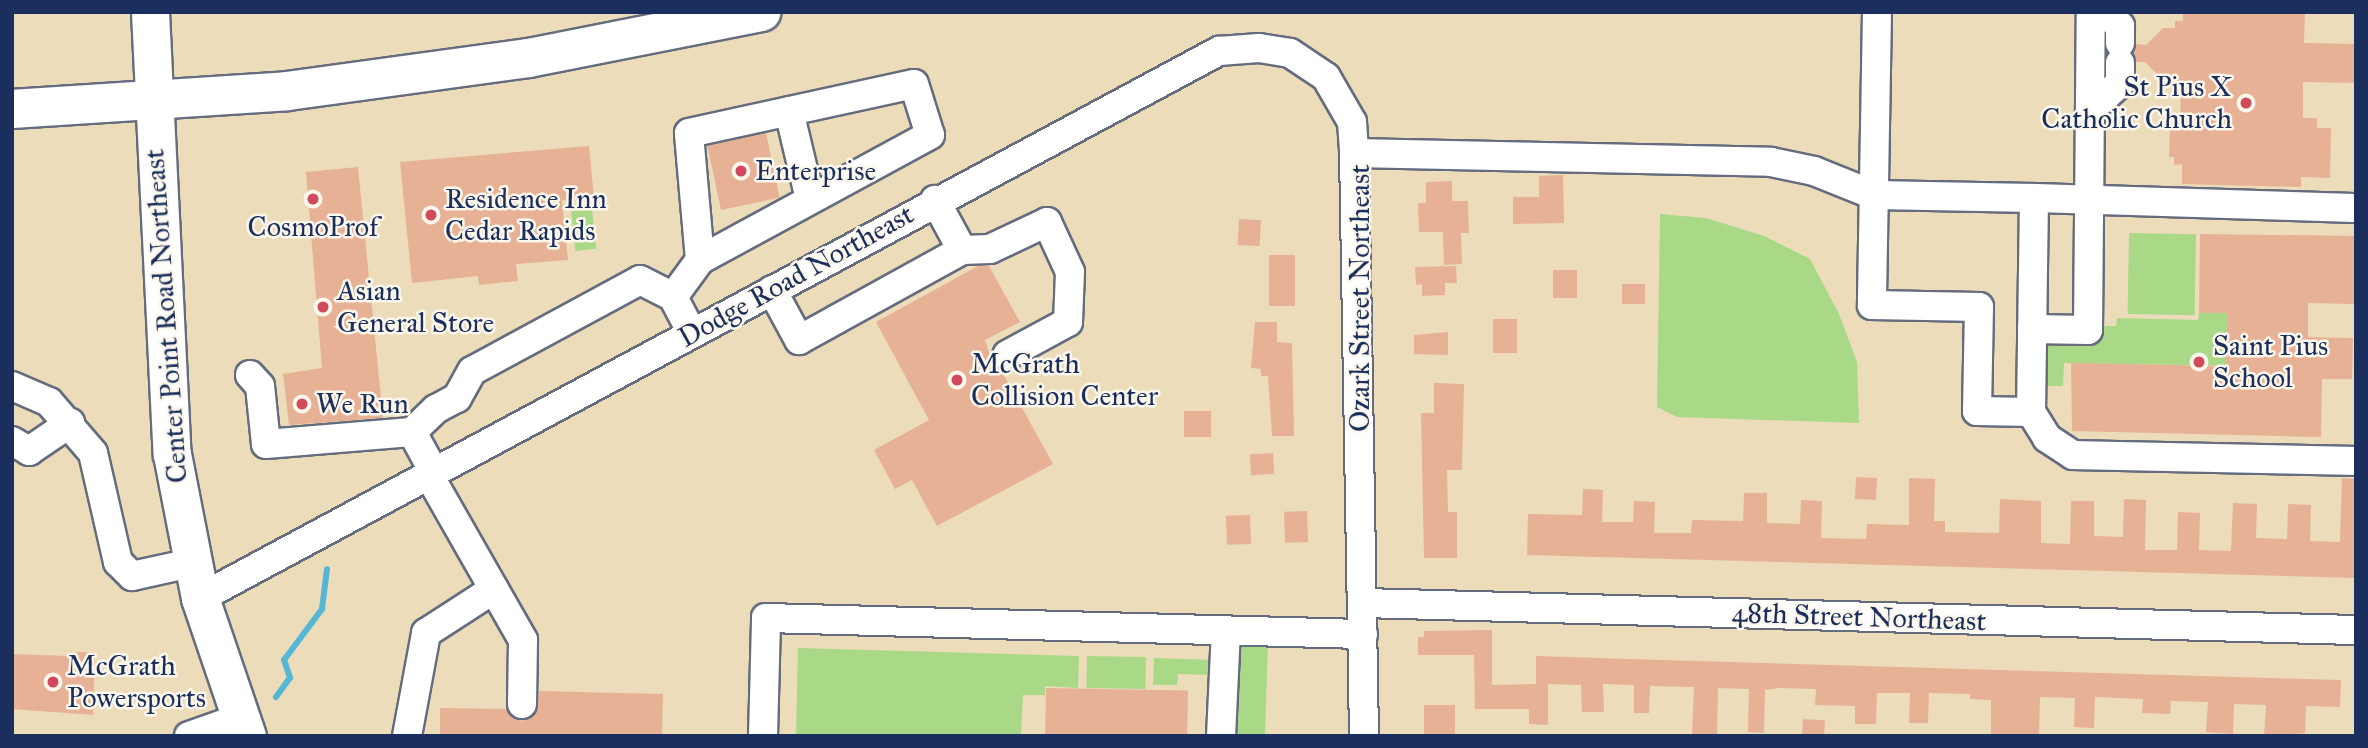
<!DOCTYPE html>
<style>
body{margin:0}
#map{position:relative;width:2368px;height:748px;overflow:hidden;background:#eddcba;font-family:"IM FELL Great Primer",serif}
div>[style]{position:absolute}
[style*='--x']{left:calc(var(--x)*1px);top:calc(var(--y)*1px);width:calc(var(--w)*1px);rotate:calc(var(--a)*1deg)}
.green>*{inset:0;background:#a9d987;transform-origin:0 0}
.stream>*{height:6px;margin:-3px;padding:0 3px;transform-origin:3px;border-radius:3px;background:#55b7d4}
.building>*{inset:0;background:#e6b195;transform-origin:0 0}
.roads{filter:drop-shadow(2px 0 #646c7e) drop-shadow(-2px 0 #646c7e) drop-shadow(0 2px #646c7e) drop-shadow(0 -2px #646c7e)}
.minor>*{height:28px;margin:-14px;padding:0 14px;transform-origin:14px;border-radius:14px;background:#fff}
.major>*{height:37px;margin:-18.5px;padding:0 18.5px;transform-origin:18.5px;border-radius:18.5px;background:#fff}
.highway>*{height:38px;margin:-19px;padding:0 19px;transform-origin:19px;border-radius:19px;background:#fff}
.dots>*{width:19px;height:19px;translate:-50% -50%;box-sizing:border-box;border:4px solid #fbf7ec;border-radius:50%}
span{translate:-50% -50%;white-space:nowrap;text-align:center;line-height:1.15;-webkit-text-stroke:5px #fbf7ec;paint-order:stroke}
.poi-label{font-size:28px;color:#1b2f5e}
.right{translate:-100% -50%;text-align:right}
.left{translate:0 -50%;text-align:left}
.street-label{font-size:28px;color:#1b2f5e}
.frame{position:absolute;inset:0;border:14px solid #1b2f5e;pointer-events:none}
</style>
<div id="map">
<div class="green">
<div style="left:592px;top:209px;width:40px;height:21px;rotate:84deg"></div>
<div style="clip-path:polygon(1660px 214px,1706px 218px,1764px 236px,1810px 259px,1839px 314px,1857px 362px,1859px 423px,1677px 417px,1657px 407px)"></div>
<div style="left:2129px;top:233px;width:67px;height:81px;rotate:1deg"></div>
<div style="clip-path:polygon(2199px 313px,2227px 313px,2253px 366px,2064px 363px,2063px 386px,2041px 386px,2042px 339px,2098px 339px,2099px 326px,2116px 326px,2117px 318px,2198px 320px)"></div>
<div style="clip-path:polygon(1268px 640px,1265px 736px,1230px 736px,1236px 648px,1240px 643px)"></div>
<div style="clip-path:polygon(798px 648px,1079px 656px,1078px 688px,1045px 686px,1045px 695px,1023px 695px,1021px 736px,796px 736px)"></div>
<div style="left:1087px;top:656px;width:59px;height:32px;rotate:1deg"></div>
<div style="clip-path:polygon(1154px 658px,1214px 660px,1214px 675px,1178px 674px,1177px 685px,1153px 685px)"></div>
</div>
<div class="stream">
<div style="--x:276;--y:697;--w:24;--a:-54"></div>
<div style="--x:290;--y:678;--w:19;--a:-108"></div>
<div style="--x:284;--y:660;--w:64;--a:-53.3"></div>
<div style="--x:322;--y:609;--w:40;--a:-82.9"></div>
</div>
<div class="building">
<div style="clip-path:polygon(2305px 12px,2304px 43px,2356px 44px,2356px 83px,2303px 82px,2303px 118px,2317px 118px,2317px 128px,2331px 128px,2330px 178px,2301px 177px,2301px 187px,2182px 184px,2182px 164px,2174px 165px,2174px 157px,2169px 157px,2170px 125px,2180px 126px,2181px 88px,2174px 87px,2174px 80px,2163px 80px,2145px 62px,2136px 62px,2133px 53px,2136px 44px,2146px 45px,2163px 28px,2175px 28px,2175px 21px,2183px 21px,2183px 14px,2191px 12px)"></div>
<div style="left:766px;top:133px;width:66px;height:60px;rotate:78deg"></div>
<div style="clip-path:polygon(589px 146px,594px 197px,562px 200px,568px 260px,516px 264px,518px 281px,479px 285px,478px 276px,412px 283px,400px 162px)"></div>
<div style="clip-path:polygon(358px 167px,383px 418px,289px 425px,283px 374px,322px 368px,306px 172px)"></div>
<div style="clip-path:polygon(1563px 175px,1564px 223px,1513px 224px,1513px 197px,1539px 197px,1539px 176px)"></div>
<div style="clip-path:polygon(1452px 181px,1452px 201px,1468px 201px,1469px 233px,1461px 233px,1462px 264px,1444px 265px,1443px 232px,1419px 232px,1418px 203px,1426px 203px,1426px 182px)"></div>
<div style="left:1239px;top:219px;width:22px;height:26px;rotate:3deg"></div>
<div style="clip-path:polygon(2200px 234px,2356px 236px,2356px 304px,2308px 303px,2308px 337px,2353px 338px,2352px 379px,2322px 379px,2321px 437px,2072px 431px,2071px 363px,2226px 366px,2227px 313px,2199px 313px)"></div>
<div style="left:1269px;top:255px;width:26px;height:51px"></div>
<div style="clip-path:polygon(978px 266px,989px 266px,1020px 322px,985px 340px,992px 362px,1001px 370px,1053px 464px,937px 526px,912px 480px,895px 489px,874px 450px,929px 420px,876px 322px)"></div>
<div style="clip-path:polygon(1456px 266px,1457px 283px,1445px 283px,1445px 295px,1422px 296px,1422px 284px,1416px 285px,1415px 267px)"></div>
<div style="left:1553px;top:270px;width:24px;height:28px"></div>
<div style="left:1622px;top:284px;width:23px;height:20px"></div>
<div style="left:1493px;top:319px;width:24px;height:34px"></div>
<div style="clip-path:polygon(1255px 322px,1277px 322px,1277px 342px,1292px 343px,1294px 436px,1272px 436px,1268px 376px,1261px 376px,1261px 369px,1251px 368px)"></div>
<div style="clip-path:polygon(1448px 332px,1448px 355px,1414px 354px,1414px 335px)"></div>
<div style="clip-path:polygon(1434px 383px,1464px 384px,1462px 470px,1447px 470px,1448px 512px,1457px 512px,1457px 558px,1424px 558px,1421px 413px,1434px 413px)"></div>
<div style="left:1184px;top:411px;width:27px;height:26px"></div>
<div style="left:1273px;top:453px;width:21px;height:23px;rotate:87deg"></div>
<div style="left:1856px;top:477px;width:21px;height:22px;rotate:3deg"></div>
<div style="clip-path:polygon(1909px 478px,1935px 479px,1934px 521px,1945px 521px,1945px 532px,1999px 533px,2000px 499px,2041px 501px,2041px 543px,2070px 544px,2071px 501px,2094px 501px,2094px 536px,2123px 537px,2124px 499px,2146px 500px,2145px 550px,2177px 550px,2178px 512px,2200px 513px,2199px 550px,2231px 551px,2233px 503px,2257px 504px,2256px 538px,2287px 539px,2288px 504px,2311px 505px,2310px 541px,2340px 542px,2342px 478px,2356px 479px,2356px 578px,1527px 555px,1528px 514px,1582px 515px,1583px 489px,1603px 490px,1602px 522px,1633px 522px,1634px 501px,1655px 502px,1654px 533px,1691px 533px,1692px 520px,1743px 521px,1744px 493px,1767px 493px,1767px 523px,1800px 524px,1801px 500px,1822px 501px,1821px 538px,1866px 539px,1867px 524px,1909px 525px)"></div>
<div style="left:1307px;top:511px;width:31px;height:23px;rotate:88deg"></div>
<div style="left:1250px;top:515px;width:29px;height:24px;rotate:88deg"></div>
<div style="clip-path:polygon(1492px 630px,1492px 685px,1536px 684px,1536px 656px,1629px 659px,2341px 680px,2340px 707px,2306px 706px,2305px 733px,2264px 736px,2266px 705px,2234px 704px,2233px 734px,2206px 732px,2208px 702px,2171px 701px,2170px 714px,2142px 713px,2143px 699px,2095px 697px,2094px 728px,2074px 727px,2075px 698px,2040px 697px,2039px 736px,1991px 736px,1991px 700px,1970px 699px,1970px 694px,1929px 693px,1928px 723px,1909px 723px,1910px 693px,1877px 693px,1876px 724px,1855px 724px,1855px 706px,1815px 705px,1816px 689px,1779px 688px,1765px 690px,1764px 733px,1748px 732px,1749px 689px,1718px 688px,1717px 736px,1692px 736px,1694px 687px,1650px 686px,1649px 713px,1634px 713px,1634px 685px,1603px 684px,1604px 712px,1582px 712px,1581px 685px,1548px 684px,1548px 725px,1529px 724px,1529px 709px,1475px 709px,1474px 655px,1418px 655px,1418px 637px,1424px 637px,1424px 631px)"></div>
<div style="clip-path:polygon(68px 652px,95px 652px,93px 715px,12px 709px,12px 654px,68px 656px)"></div>
<div style="left:1046px;top:688px;width:142px;height:48px;rotate:1deg"></div>
<div style="clip-path:polygon(539px 691px,663px 694px,662px 736px,440px 736px,440px 708px,507px 709px,522px 721px,537px 712px)"></div>
<div style="left:1424px;top:705px;width:31px;height:31px"></div>
<div style="left:1803px;top:719px;width:22px;height:17px;rotate:3deg"></div>
</div>
<div class="roads">
<div class="minor">
<div style="--x:1877;--y:12;--w:293;--a:91"></div>
<div style="--x:1872;--y:305;--w:107;--a:1.1"></div>
<div style="--x:1979;--y:307;--w:104;--a:91.1"></div>
<div style="--x:1977;--y:411;--w:54;--a:1.1"></div>
<div style="--x:2103;--y:12;--w:22;--a:39"></div>
<div style="--x:2120;--y:26;--w:17;--a:90"></div>
<div style="--x:2090;--y:110;--w:40;--a:-42"></div>
<div style="--x:2120;--y:83;--w:20;--a:-90"></div>
<div style="--x:789;--y:111;--w:90;--a:76.6"></div>
<div style="--x:2356;--y:208;--w:322;--a:-178.2"></div>
<div style="--x:2034;--y:198;--w:214;--a:90.8"></div>
<div style="--x:2031;--y:412;--w:31;--a:58"></div>
<div style="--x:2047;--y:438;--w:31;--a:33"></div>
<div style="--x:2073;--y:455;--w:283;--a:1.2"></div>
<div style="--x:962;--y:250;--w:28;--a:-2"></div>
<div style="--x:990;--y:249;--w:63;--a:-25.3"></div>
<div style="--x:1047;--y:222;--w:55;--a:65.3"></div>
<div style="--x:1070;--y:272;--w:50;--a:92.3"></div>
<div style="--x:1068;--y:322;--w:69;--a:151.6"></div>
<div style="--x:772;--y:290;--w:57;--a:61.6"></div>
<div style="--x:799;--y:340;--w:43;--a:-28.9"></div>
<div style="--x:837;--y:319;--w:143;--a:-28.9"></div>
<div style="--x:962;--y:250;--w:57;--a:-118.4"></div>
<div style="--x:673;--y:297;--w:46;--a:-53.9"></div>
<div style="--x:700;--y:260;--w:127;--a:-95"></div>
<div style="--x:689;--y:133;--w:230;--a:-12.3"></div>
<div style="--x:914;--y:84;--w:53;--a:72.6"></div>
<div style="--x:930;--y:135;--w:262;--a:151.5"></div>
<div style="--x:2032;--y:329;--w:56;--a:1"></div>
<div style="--x:2088;--y:330;--w:318;--a:-89.5"></div>
<div style="--x:250;--y:375;--w:15;--a:48"></div>
<div style="--x:260;--y:386;--w:58;--a:84.1"></div>
<div style="--x:266;--y:444;--w:146;--a:-4.7"></div>
<div style="--x:12;--y:386;--w:40;--a:23.4"></div>
<div style="--x:49;--y:402;--w:67;--a:49.2"></div>
<div style="--x:93;--y:453;--w:112;--a:77.1"></div>
<div style="--x:118;--y:562;--w:20;--a:45"></div>
<div style="--x:132;--y:576;--w:60;--a:-12.4"></div>
<div style="--x:12;--y:441;--w:20;--a:30"></div>
<div style="--x:29;--y:451;--w:50;--a:-34.3"></div>
<div style="--x:435;--y:474;--w:48;--a:-118.7"></div>
<div style="--x:412;--y:432;--w:33;--a:-44"></div>
<div style="--x:436;--y:409;--w:24;--a:-28"></div>
<div style="--x:457;--y:398;--w:31;--a:-61"></div>
<div style="--x:472;--y:371;--w:191;--a:-28.4"></div>
<div style="--x:640;--y:280;--w:37;--a:27"></div>
<div style="--x:673;--y:297;--w:41;--a:62.2"></div>
<div style="--x:430;--y:477;--w:188;--a:60.3"></div>
<div style="--x:523;--y:640;--w:64;--a:90.9"></div>
<div style="--x:200;--y:598;--w:1157;--a:-28.23"></div>
<div style="--x:1219;--y:51;--w:40;--a:-4.3"></div>
<div style="--x:1259;--y:48;--w:31;--a:9"></div>
<div style="--x:1290;--y:53;--w:43;--a:33.7"></div>
<div style="--x:1326;--y:77;--w:52;--a:60"></div>
<div style="--x:1352;--y:122;--w:31;--a:86"></div>
<div style="--x:1363;--y:603;--w:993;--a:1.56"></div>
<div style="--x:189;--y:736;--w:54;--a:-19.4"></div>
<div style="--x:407;--y:736;--w:105;--a:-79.5"></div>
<div style="--x:426;--y:633;--w:81;--a:-32.9"></div>
<div style="--x:763;--y:736;--w:118;--a:-88.5"></div>
<div style="--x:766;--y:618;--w:597;--a:1.54"></div>
<div style="--x:1221;--y:736;--w:106;--a:-87.3"></div>
<div style="--x:1364;--y:736;--w:583;--a:-90.98"></div>
<div style="--x:1354;--y:153;--w:417;--a:1.2"></div>
<div style="--x:1771;--y:162;--w:44;--a:11.8"></div>
<div style="--x:1814;--y:171;--w:65;--a:21.8"></div>
<div style="--x:1874;--y:195;--w:160;--a:1.1"></div>
</div>
<div class="major">
<div style="--x:150;--y:12;--w:443;--a:87.2"></div>
<div style="--x:172;--y:454;--w:147;--a:79"></div>
<div style="--x:200;--y:598;--w:146;--a:71.2"></div>
</div>
<div class="highway">
<div style="--x:12;--y:109;--w:276;--a:-3.7"></div>
<div style="--x:287;--y:91;--w:244;--a:-7.8"></div>
<div style="--x:529;--y:58;--w:237;--a:-11.2"></div>
</div>
</div>
<div class="dots">
<div style="left:2246px;top:103px;background:#d1495b"></div>
<div style="left:741px;top:171px;background:#d1495b"></div>
<div style="left:313px;top:199px;background:#d1495b"></div>
<div style="left:431px;top:215px;background:#d1495b"></div>
<div style="left:323px;top:307px;background:#d1495b"></div>
<div style="left:2199px;top:362px;background:#d1495b"></div>
<div style="left:957px;top:380px;background:#d1495b"></div>
<div style="left:302px;top:404px;background:#d1495b"></div>
<div style="left:53px;top:682px;background:#d1495b"></div>
</div>
<div class="poi-label">
<span class="right" style="left:2232px;top:103px">St Pius X<br>Catholic Church</span>
<span class="left" style="left:755px;top:171px">Enterprise</span>
<span class="left" style="left:445px;top:215px">Residence Inn<br>Cedar Rapids</span>
<span style="left:313px;top:227px">CosmoProf</span>
<span class="left" style="left:337px;top:307px">Asian<br>General Store</span>
<span class="left" style="left:2213px;top:362px">Saint Pius<br>School</span>
<span class="left" style="left:971px;top:380px">McGrath<br>Collision Center</span>
<span class="left" style="left:316px;top:404px">We Run</span>
<span class="left" style="left:67px;top:682px">McGrath<br>Powersports</span>
</div>
<div class="street-label">
<span style="left:796px;top:276px;rotate:-29deg">Dodge Road Northeast</span>
<span style="left:1360px;top:298px;rotate:-90deg">Ozark Street Northeast</span>
<span style="left:166px;top:316px;rotate:-94deg">Center Point Road Northeast</span>
<span style="left:1859px;top:617px;rotate:2deg">48th Street Northeast</span>
</div>
<div class="frame"></div>
</div>
